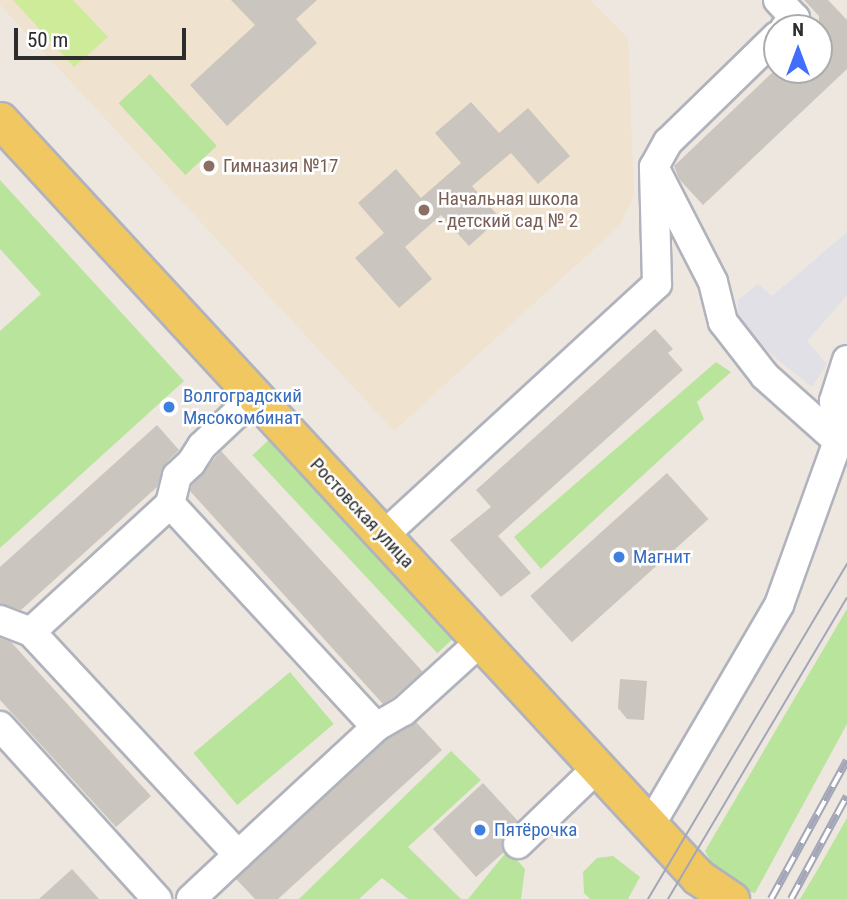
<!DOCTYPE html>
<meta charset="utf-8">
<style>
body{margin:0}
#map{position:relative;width:847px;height:899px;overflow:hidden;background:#eee7df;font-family:"Roboto Condensed",sans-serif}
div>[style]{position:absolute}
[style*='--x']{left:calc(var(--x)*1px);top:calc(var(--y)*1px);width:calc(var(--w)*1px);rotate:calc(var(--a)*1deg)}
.industrial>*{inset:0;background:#e1e0e7}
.education>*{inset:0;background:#efe3cf}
.green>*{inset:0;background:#b9e49c;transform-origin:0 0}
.pitch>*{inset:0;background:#cdeb98}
.building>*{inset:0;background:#cac5be;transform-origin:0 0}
.roads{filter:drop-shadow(2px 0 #b0b3bd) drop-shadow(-2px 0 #b0b3bd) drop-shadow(0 2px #b0b3bd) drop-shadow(0 -2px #b0b3bd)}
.minor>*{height:28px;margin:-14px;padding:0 14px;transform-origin:14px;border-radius:14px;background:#fff}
.major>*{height:35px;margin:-17.5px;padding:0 17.5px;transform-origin:17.5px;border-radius:17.5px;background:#f1c761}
.tram>*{height:2px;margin:-1px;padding:0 1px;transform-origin:1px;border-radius:1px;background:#a2a6b7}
.rail>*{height:8px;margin-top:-4px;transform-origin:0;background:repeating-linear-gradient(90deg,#fff 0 16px,#a2a6b7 0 32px);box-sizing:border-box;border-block:2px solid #a2a6b7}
.dots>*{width:19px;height:19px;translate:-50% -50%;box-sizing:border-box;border:4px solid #fff;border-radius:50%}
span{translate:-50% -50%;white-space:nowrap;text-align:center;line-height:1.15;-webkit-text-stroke:5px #fff;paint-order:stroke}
.education-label{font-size:19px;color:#785e54}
.left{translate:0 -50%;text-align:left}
.shop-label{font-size:19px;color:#366cbe}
.street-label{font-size:19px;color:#2d2d2d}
.north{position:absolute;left:763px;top:14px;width:70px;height:70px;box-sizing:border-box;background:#fff;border:2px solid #ababab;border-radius:50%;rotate:0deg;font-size:19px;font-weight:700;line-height:28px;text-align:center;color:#2d2d2d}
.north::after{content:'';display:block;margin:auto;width:24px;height:32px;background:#416efa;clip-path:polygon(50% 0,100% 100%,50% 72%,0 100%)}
.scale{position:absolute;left:14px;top:28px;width:172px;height:32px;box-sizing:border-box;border:4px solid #2d2d2d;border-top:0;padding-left:9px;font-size:21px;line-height:24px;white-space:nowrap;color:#2d2d2d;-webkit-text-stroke:5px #fff;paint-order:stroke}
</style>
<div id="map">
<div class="industrial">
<div style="clip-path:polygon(847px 232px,847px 295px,807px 341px,827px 364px,812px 387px,772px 355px,738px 320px,738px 300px,758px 284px,772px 296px)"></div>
</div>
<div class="education">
<div style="clip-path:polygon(0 0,590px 0,628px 38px,634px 196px,619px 226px,394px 431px,0 5px)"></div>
</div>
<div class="green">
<div style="left:150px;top:74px;width:98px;height:43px;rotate:47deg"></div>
<div style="clip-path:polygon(0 180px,184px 381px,0 548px,0 331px,41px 294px,0 249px)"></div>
<div style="clip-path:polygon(716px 362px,731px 372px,697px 402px,704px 419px,541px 569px,514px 537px)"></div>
<div style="left:273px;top:436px;width:271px;height:28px;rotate:47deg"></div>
<div style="clip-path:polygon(847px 609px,847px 724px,755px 893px,736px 889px,717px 874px,705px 851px)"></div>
<div style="left:290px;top:672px;width:68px;height:126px;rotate:50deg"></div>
<div style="clip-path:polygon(451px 751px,481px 780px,408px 847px,461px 899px,408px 899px,382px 878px,359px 899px,299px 899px)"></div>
<div style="clip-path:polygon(847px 818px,847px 899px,800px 899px,818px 869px)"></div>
<div style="clip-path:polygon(508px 850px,525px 869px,521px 899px,468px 899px)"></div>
<div style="clip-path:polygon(613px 856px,640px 877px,628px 899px,590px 899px,584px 893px,583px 872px,597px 858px)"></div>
</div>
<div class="pitch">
<div style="clip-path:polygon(13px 0,73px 0,108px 37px,74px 67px)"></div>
</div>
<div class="building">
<div style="clip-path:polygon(231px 0,317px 0,296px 19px,317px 43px,227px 126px,190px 85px,255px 25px)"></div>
<div style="clip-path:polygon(804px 0,828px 0,847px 20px,847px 69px,703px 205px,679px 179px,674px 166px,775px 70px,819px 70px,819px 16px)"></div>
<div style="clip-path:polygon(471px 102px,499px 133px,528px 108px,570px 156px,538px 184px,511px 153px,472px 186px,500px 218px,469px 246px,441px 215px,405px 247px,432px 279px,399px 308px,355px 258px,384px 233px,358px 203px,396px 169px,421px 198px,461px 163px,435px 133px)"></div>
<div style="clip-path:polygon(655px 329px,673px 349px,668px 353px,683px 370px,498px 536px,531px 573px,501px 597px,450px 540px,491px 507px,476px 490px)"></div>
<div style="clip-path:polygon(157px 425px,179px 450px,165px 464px,157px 487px,21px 610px,0 604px,0 567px)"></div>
<div style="clip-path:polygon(221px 451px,423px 672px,394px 697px,383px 704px,190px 491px,192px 485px)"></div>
<div style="left:667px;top:473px;width:62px;height:184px;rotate:48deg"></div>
<div style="clip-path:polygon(0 638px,11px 642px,151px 796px,116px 827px,0 700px)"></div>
<div style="clip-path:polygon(620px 679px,647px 681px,644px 720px,627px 719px,618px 708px)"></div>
<div style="clip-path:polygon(416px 722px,442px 750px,278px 899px,255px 899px,236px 879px,386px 740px)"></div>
<div style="clip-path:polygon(483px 783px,518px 821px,502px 839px,504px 852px,476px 877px,433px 829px)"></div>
<div style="clip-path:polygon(72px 869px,99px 899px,39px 899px)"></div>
</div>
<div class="roads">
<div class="minor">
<div style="--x:778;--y:0;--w:25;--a:47"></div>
<div style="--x:795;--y:18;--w:14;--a:135"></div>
<div style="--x:654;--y:167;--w:29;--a:-61"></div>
<div style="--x:668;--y:142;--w:152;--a:-44.2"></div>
<div style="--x:170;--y:504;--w:29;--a:-76"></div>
<div style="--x:177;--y:476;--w:19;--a:-43"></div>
<div style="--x:191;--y:463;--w:20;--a:-57"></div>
<div style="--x:202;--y:446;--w:71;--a:-43.3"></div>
<div style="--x:383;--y:536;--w:372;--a:-42.6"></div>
<div style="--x:657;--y:284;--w:117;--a:-91.5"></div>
<div style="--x:654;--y:167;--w:129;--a:62.8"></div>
<div style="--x:713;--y:282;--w:41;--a:76"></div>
<div style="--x:723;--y:322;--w:68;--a:52.1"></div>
<div style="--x:765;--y:376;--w:98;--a:41.7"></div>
<div style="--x:0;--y:620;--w:33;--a:21"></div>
<div style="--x:0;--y:726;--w:234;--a:47.8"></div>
<div style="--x:376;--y:727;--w:304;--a:-132.7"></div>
<div style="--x:170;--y:504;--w:189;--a:137.4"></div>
<div style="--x:31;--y:632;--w:304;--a:47.1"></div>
<div style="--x:238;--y:855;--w:188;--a:-42.8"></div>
<div style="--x:376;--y:727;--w:32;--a:-30"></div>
<div style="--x:404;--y:711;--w:104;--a:-42.3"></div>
<div style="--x:651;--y:824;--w:254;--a:-59.7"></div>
<div style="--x:779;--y:605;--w:174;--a:-70.2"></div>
<div style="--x:838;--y:441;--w:40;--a:-95.7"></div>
<div style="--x:834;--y:401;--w:43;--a:-72.4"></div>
<div style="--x:518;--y:844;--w:111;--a:-43.9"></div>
<div style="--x:191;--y:899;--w:64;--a:-43.1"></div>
</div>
<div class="major">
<div style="--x:0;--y:120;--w:1030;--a:47.32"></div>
<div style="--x:698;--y:877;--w:40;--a:34"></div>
</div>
</div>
<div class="tram">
<div style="--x:648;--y:899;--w:390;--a:-59.3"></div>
<div style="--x:668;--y:899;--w:350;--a:-59.3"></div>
</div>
<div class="rail">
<div style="--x:771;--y:899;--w:158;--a:-61.3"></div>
<div style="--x:791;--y:899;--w:117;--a:-61.5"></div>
</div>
<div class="dots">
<div style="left:209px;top:166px;background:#8d6e63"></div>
<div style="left:424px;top:210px;background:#8d6e63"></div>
<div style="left:169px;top:407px;background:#3f7fe0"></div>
<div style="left:619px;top:557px;background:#3f7fe0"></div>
<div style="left:480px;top:830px;background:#3f7fe0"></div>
</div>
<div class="education-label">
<span class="left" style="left:223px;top:166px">Гимназия №17</span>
<span class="left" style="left:438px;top:210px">Начальная школа<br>- детский сад № 2</span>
</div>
<div class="shop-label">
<span class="left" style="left:183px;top:407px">Волгоградский<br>Мясокомбинат</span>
<span class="left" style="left:633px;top:557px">Магнит</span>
<span class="left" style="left:494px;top:830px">Пятёрочка</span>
</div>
<div class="street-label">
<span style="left:362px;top:513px;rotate:47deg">Ростовская улица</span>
</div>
<div class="north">N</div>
<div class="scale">50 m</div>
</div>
